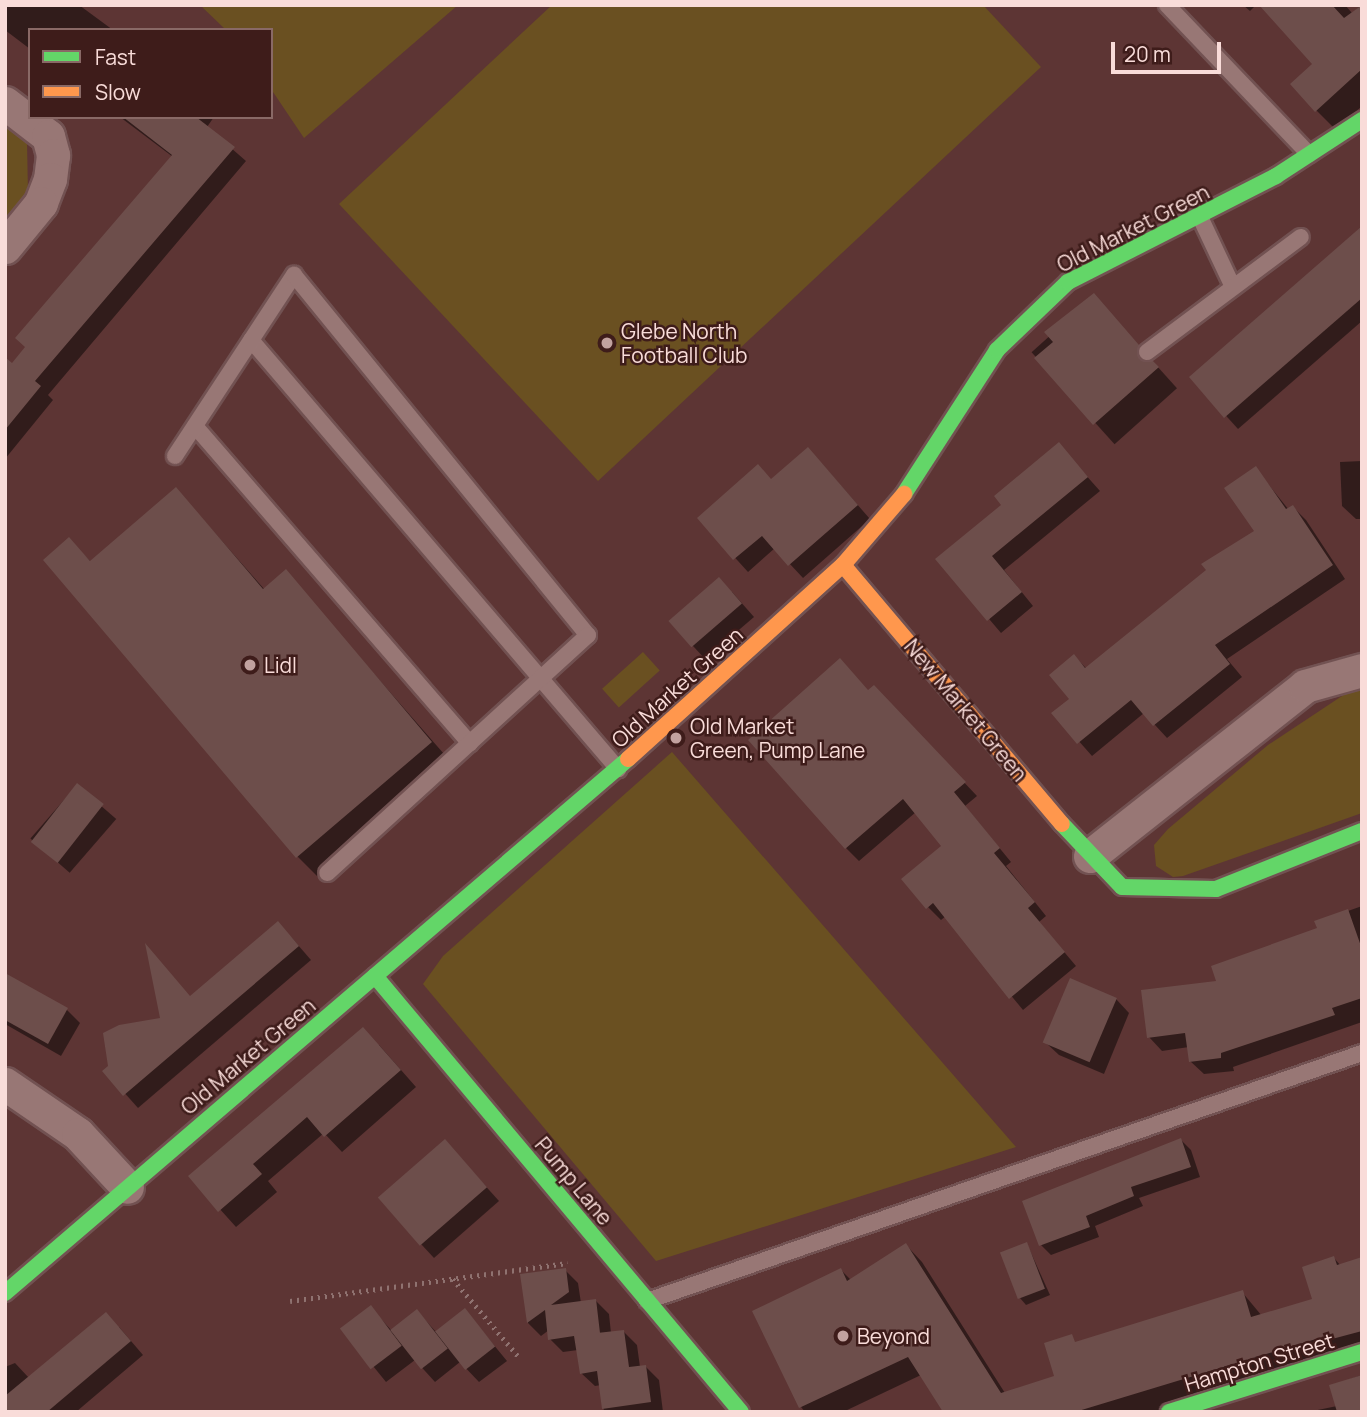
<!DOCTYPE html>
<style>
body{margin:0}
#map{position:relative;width:1367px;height:1417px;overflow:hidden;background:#5d3534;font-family:Manrope,sans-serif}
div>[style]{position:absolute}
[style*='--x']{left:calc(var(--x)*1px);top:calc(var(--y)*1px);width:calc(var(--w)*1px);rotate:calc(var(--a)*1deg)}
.green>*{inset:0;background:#6a5021;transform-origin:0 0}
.shadow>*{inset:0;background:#0007;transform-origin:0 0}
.building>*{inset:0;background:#6d4e4b;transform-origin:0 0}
.path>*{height:4.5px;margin-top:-2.25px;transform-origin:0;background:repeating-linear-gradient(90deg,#8f7270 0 2px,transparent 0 7px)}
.roads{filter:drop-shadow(2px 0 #725252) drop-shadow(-2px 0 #725252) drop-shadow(0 2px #725252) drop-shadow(0 -2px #725252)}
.lane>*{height:16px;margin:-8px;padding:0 8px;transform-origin:8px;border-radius:8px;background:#987775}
.street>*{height:33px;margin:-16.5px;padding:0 16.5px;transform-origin:16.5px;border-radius:16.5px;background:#987775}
.fast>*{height:16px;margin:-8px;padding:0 8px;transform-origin:8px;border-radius:8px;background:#63d668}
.slow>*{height:16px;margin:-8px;padding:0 8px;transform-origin:8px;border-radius:8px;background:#ff974d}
.dots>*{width:19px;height:19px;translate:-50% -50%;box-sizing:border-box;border:4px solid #3e1c1a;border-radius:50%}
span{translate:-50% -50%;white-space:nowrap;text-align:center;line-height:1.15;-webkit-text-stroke:5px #3e1c1a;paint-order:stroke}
.street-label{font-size:21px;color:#f9dcd9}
.poi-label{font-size:21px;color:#f9dcd9}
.left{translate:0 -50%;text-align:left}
.frame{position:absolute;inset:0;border:7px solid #f9dcd9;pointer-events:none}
.legend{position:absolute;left:28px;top:28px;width:245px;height:91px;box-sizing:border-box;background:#3e1c1a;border:2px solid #896966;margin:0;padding:9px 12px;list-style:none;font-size:21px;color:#f9dcd9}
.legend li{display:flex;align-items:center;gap:14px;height:35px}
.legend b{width:35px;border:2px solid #896966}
.scale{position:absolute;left:1111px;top:42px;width:110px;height:32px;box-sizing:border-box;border:4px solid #f9dcd9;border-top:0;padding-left:9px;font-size:21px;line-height:24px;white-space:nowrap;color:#f9dcd9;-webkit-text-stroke:5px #3e1c1a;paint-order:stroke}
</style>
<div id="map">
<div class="green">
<div style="clip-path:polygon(200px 5px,458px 5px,304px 138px,271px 89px,271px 30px,226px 30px)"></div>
<div style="clip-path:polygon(552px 5px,983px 5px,1041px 67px,598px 481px,339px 204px)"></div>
<div style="clip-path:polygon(5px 120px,27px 143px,28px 192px,5px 219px)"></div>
<div style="left:643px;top:652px;width:25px;height:55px;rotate:48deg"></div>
<div style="clip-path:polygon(1362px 690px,1362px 813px,1183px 876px,1173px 877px,1156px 866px,1154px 845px,1168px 829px,1268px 745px,1348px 692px)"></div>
<div style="clip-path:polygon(672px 752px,1016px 1147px,656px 1261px,423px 984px,443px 956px)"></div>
</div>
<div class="shadow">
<div style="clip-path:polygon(5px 5px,79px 5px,113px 30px,30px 30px,30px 49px,5px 30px)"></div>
<div style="clip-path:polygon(1243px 5px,1256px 5px,1250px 11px)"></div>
<div style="clip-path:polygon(1261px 5px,1345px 5px,1352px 13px,1362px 5px,1362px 106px,1336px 130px,1316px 110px,1315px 64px)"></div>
<div style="clip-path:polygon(120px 117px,214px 117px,207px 127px,246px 161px,48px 395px,53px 400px,5px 459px,5px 374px,173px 157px)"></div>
<div style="clip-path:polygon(1362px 228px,1362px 321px,1238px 429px,1191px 377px)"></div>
<div style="left:1094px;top:296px;width:124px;height:84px;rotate:48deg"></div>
<div style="clip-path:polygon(1059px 445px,1100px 491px,1004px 570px,1033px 606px,1001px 633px,938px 559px,1003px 505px)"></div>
<div style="clip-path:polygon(1362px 461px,1362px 519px,1356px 519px,1342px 506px,1340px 462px)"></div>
<div style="clip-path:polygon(821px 463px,870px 519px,803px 578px,775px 548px,748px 572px,699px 518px,772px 480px)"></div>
<div style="clip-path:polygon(1255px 468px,1289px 510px,1293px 507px,1306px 520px,1345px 579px,1227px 659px,1242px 677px,1167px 738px,1144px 713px,1092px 756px,1054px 713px,1071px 699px,1074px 656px,1087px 669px,1256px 531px)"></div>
<div style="clip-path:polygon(176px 489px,265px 590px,285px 572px,451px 762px,317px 876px,297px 856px,69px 540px,91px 562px)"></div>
<div style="clip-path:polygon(732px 592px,754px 617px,705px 659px,670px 621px)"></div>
<div style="clip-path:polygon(869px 692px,887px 701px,977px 796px,965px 806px,1011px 862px,1006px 866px,1046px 916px,1039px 922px,1076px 966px,1023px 1010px,946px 916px,941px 920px,928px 907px,944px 846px,916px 812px,859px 861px,846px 848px)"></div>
<div style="left:77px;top:785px;width:52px;height:71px;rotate:41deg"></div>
<div style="clip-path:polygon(1362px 906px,1362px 1022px,1233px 1067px,1234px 1071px,1204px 1074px,1190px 1061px,1189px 1047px,1162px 1051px,1149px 1037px,1218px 982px,1319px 929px,1317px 922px)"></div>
<div style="clip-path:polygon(291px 937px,311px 960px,138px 1108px,105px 1071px,162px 1020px)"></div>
<div style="clip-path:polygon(5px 975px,67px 1010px,80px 1023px,61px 1056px,5px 1024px)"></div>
<div style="clip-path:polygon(1116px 999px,1129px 1013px,1104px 1074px,1059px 1055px,1045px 1042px)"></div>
<div style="clip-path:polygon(379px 1045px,416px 1087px,342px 1152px,324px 1133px,268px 1181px,277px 1192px,236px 1227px,191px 1177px)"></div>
<div style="clip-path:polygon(1181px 1140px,1191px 1150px,1200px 1177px,1139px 1198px,1143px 1206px,1095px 1226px,1099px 1237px,1051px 1255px,1041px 1245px)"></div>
<div style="clip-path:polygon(445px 1141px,499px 1201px,434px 1258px,421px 1244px)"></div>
<div style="clip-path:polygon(1027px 1244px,1050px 1295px,1026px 1305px,1020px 1298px)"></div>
<div style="clip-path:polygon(906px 1245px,922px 1262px,1017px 1412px,921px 1375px,843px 1412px,805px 1412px,801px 1407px,841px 1270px,851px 1280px)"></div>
<div style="clip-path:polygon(1334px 1258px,1341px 1266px,1362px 1259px,1362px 1352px,1155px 1412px,1076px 1412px,1242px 1292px,1262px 1316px,1314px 1300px)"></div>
<div style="clip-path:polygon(565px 1270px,578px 1283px,581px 1303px,596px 1301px,609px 1314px,611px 1333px,624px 1332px,637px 1345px,640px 1367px,646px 1367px,659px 1380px,663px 1412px,604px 1412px,601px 1385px,595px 1386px,581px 1373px,578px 1350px,563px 1352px,550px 1339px,549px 1330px,541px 1336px,528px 1323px,522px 1276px)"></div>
<div style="clip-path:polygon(371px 1308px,392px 1331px,417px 1311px,437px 1333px,465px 1310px,507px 1361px,479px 1382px,460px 1362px,435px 1382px,415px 1360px,386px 1382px,343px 1329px)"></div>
<div style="clip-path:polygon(119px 1327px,143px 1355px,76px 1412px,5px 1412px,5px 1367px,15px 1363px,29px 1378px)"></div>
<div style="clip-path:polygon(1362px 1375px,1362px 1412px,1308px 1412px,1337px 1406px,1331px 1386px)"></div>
</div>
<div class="building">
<div style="clip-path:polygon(1259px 5px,1332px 5px,1344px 18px,1362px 5px,1362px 69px,1315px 112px,1290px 84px,1312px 64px)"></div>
<div style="clip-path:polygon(123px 117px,196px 117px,235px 147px,35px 381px,41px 386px,5px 430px,5px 357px,12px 363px,25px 347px,15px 338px,172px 155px)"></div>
<div style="clip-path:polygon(1362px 226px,1362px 298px,1224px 418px,1189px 377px)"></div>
<div style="clip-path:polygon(1094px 293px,1139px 345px,1139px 359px,1153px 361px,1159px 367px,1093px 425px,1034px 358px,1053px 342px,1044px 332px)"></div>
<div style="clip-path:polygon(1059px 442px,1088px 477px,992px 556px,1022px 592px,987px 621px,935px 559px,1001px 505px,994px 496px)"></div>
<div style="clip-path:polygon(808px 447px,858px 505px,788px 566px,762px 536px,733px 560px,697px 518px,758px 464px,771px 479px)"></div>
<div style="clip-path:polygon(1256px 466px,1286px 509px,1293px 505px,1333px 565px,1215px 645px,1230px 664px,1153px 726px,1131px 700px,1077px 744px,1051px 713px,1069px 699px,1049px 675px,1074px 654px,1085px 668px,1206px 570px,1201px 564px,1254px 531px,1224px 488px)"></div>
<div style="clip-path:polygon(176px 487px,263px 589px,286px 569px,432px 742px,296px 858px,43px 560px,69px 537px,90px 561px)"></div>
<div style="left:719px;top:577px;width:35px;height:67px;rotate:49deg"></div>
<div style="clip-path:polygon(840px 658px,868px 690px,874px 685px,966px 782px,954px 792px,1000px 848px,994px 853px,1035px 902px,1028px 908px,1065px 952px,1009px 999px,933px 903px,926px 909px,901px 879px,941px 846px,903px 799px,845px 849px,748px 740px)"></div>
<div style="left:77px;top:783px;width:34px;height:75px;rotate:38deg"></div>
<div style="clip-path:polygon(1348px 909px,1362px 949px,1362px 998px,1332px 1008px,1335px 1015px,1221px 1053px,1221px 1058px,1189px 1062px,1185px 1033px,1147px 1038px,1141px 990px,1216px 981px,1211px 966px,1317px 928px,1314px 921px)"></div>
<div style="clip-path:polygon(278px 921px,299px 946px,123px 1096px,102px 1071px,108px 1066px,103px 1033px,119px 1025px,160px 1018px,145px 943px,190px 996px)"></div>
<div style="clip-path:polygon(5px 973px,68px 1008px,48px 1044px,5px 1020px)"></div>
<div style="left:1070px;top:978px;width:51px;height:70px;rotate:23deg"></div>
<div style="clip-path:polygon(363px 1027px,401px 1070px,324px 1137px,307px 1117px,253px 1164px,262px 1174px,218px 1212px,188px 1176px)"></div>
<div style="clip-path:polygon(1181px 1138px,1191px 1167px,1131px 1187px,1134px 1196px,1086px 1216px,1090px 1227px,1039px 1246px,1022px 1201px)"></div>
<div style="left:445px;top:1139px;width:64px;height:89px;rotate:49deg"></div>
<div style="left:1027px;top:1242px;width:50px;height:29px;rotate:69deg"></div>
<div style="clip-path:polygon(906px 1243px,1001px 1393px,1054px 1376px,1044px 1343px,1072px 1334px,1075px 1342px,1243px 1290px,1251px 1317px,1312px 1299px,1302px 1267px,1334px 1256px,1337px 1265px,1362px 1257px,1362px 1331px,1317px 1343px,1316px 1339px,1075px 1412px,943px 1412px,908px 1357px,799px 1408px,752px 1311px,841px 1268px,847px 1281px)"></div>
<div style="clip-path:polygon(566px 1268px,569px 1292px,551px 1305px,596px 1299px,600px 1333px,579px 1335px,624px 1330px,629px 1367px,646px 1365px,651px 1402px,602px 1409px,597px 1371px,580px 1374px,574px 1336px,548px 1340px,545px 1310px,527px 1323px,520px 1274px)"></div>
<div style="left:371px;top:1305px;width:51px;height:39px;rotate:53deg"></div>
<div style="left:465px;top:1308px;width:49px;height:38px;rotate:52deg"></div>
<div style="left:417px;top:1309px;width:50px;height:34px;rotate:52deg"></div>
<div style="clip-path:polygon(106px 1312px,131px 1341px,47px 1412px,5px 1412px,5px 1396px)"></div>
<div style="clip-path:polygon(1362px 1375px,1362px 1412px,1337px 1412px,1329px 1385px)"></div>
</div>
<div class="path">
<div style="--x:453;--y:1279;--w:101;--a:49.8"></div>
<div style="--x:290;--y:1301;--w:280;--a:-7.8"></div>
</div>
<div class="roads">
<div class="lane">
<div style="--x:1167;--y:5;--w:206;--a:46.4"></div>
<div style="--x:1200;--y:217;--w:77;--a:64.8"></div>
<div style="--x:251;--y:340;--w:565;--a:49.45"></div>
<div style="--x:1147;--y:352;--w:192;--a:-36.8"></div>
<div style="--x:195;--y:426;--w:420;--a:49.1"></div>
<div style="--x:175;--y:456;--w:217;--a:-56.7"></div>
<div style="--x:294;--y:275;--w:465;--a:50.8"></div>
<div style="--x:588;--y:635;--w:353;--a:137.6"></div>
<div style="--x:647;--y:1301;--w:757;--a:-19.13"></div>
</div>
<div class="street">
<div style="--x:5;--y:103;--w:54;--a:37.5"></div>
<div style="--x:48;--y:136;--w:20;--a:75"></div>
<div style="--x:53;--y:155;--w:24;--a:97"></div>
<div style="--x:50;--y:179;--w:26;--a:111"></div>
<div style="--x:41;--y:203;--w:57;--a:129.3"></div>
<div style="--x:1090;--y:856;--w:274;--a:-38.3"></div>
<div style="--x:1305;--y:686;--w:59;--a:-15.7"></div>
<div style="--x:5;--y:1084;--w:88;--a:34.4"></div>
<div style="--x:78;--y:1134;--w:72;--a:47.2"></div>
</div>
<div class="fast">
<div style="--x:904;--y:494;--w:171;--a:-57.1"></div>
<div style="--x:997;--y:350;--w:98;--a:-43.8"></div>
<div style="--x:1068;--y:282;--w:233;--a:-27"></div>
<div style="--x:1276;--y:176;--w:103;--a:-33.1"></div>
<div style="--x:1062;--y:824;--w:87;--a:46.4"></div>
<div style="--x:1122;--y:887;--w:94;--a:1.2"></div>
<div style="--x:1216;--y:889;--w:157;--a:-21.7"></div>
<div style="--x:375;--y:976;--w:569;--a:49.99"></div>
<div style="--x:5;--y:1293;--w:821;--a:-40.6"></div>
<div style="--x:1169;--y:1412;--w:202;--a:-17.3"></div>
</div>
<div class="slow">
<div style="--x:843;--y:565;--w:339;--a:49.8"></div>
<div style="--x:628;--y:759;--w:290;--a:-42.1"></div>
<div style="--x:843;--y:565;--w:94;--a:-49.3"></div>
</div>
</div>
<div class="dots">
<div style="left:607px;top:343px;background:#c2a29f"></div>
<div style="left:250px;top:665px;background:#c2a29f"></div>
<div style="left:676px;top:738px;background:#c2a29f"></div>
<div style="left:843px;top:1336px;background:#c2a29f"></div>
</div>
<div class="street-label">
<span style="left:1133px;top:228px;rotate:-27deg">Old Market Green</span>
<span style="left:677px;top:687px;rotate:-42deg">Old Market Green</span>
<span style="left:966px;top:710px;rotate:50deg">New Market Green</span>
<span style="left:248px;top:1056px;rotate:-40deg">Old Market Green</span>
<span style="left:574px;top:1181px;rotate:50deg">Pump Lane</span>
<span style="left:1259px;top:1362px;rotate:-17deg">Hampton Street</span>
</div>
<div class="poi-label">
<span class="left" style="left:621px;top:343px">Glebe North<br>Football Club</span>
<span class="left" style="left:264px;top:665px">Lidl</span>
<span class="left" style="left:690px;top:738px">Old Market<br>Green, Pump Lane</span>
<span class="left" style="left:857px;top:1336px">Beyond</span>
</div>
<div class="frame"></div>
<ul class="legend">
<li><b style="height:9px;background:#63d668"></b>Fast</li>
<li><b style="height:9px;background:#ff974d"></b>Slow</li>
</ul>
<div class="scale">20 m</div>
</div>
